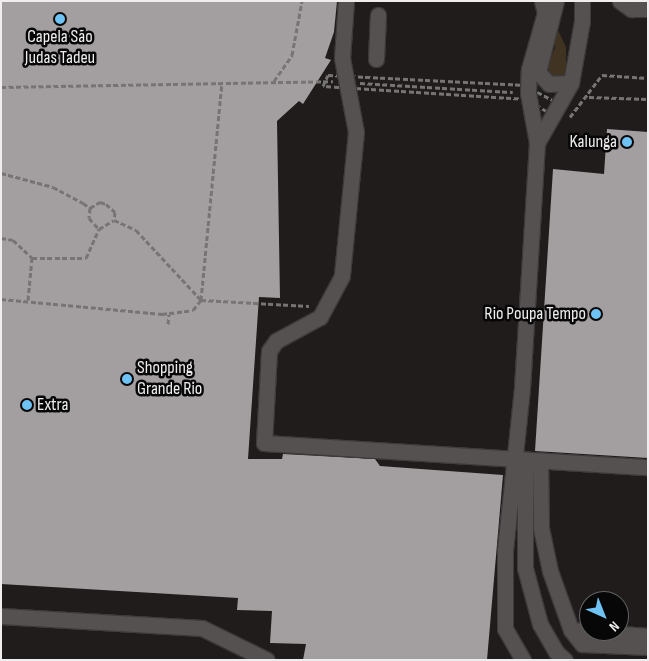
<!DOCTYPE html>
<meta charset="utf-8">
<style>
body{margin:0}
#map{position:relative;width:649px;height:661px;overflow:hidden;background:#201c1c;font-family:"Sofia Sans Condensed",sans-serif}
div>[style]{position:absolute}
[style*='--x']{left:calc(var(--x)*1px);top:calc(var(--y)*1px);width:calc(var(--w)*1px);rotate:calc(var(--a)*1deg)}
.green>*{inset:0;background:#413322}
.building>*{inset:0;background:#a39ea0}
.path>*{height:3px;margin-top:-1.5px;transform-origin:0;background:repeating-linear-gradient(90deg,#777474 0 5px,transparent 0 7.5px)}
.roads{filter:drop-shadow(1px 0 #3c3a3a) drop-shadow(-1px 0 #3c3a3a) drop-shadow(0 1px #3c3a3a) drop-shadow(0 -1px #3c3a3a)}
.minor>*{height:15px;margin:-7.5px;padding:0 7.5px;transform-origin:7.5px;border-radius:7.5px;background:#555151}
.dots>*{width:14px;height:14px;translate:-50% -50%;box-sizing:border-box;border:2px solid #080707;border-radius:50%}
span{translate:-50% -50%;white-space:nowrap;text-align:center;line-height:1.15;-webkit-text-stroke:5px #080707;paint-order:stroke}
.poi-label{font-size:18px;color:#efeded}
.right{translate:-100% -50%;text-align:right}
.left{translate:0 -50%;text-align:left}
.frame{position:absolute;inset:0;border:2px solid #efeded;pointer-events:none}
.north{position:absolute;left:579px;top:591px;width:50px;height:50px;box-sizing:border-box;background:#080707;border:1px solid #646363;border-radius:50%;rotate:136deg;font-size:14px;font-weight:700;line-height:20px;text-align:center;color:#efeded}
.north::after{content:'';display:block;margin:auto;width:18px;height:22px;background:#6fc2f4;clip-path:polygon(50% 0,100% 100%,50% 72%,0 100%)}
</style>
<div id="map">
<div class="green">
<div style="clip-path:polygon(557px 28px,566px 47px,566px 75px,565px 78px,549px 79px,548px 64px,555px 48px,553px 35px)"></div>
</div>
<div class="building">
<div style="clip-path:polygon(1px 1px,337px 1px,334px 32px,325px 58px,331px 60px,303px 104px,299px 101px,277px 121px,280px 298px,259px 297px,248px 459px,282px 459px,283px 454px,375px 459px,380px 466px,503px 475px,487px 660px,303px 660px,306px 644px,270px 643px,272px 611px,237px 610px,238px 598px,1px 584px)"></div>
<div style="clip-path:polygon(607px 129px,648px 132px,648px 458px,535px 451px,553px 169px,604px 174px)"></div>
</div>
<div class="path">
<div style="--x:328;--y:75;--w:196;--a:2.9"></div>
<div style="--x:524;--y:85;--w:41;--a:27.8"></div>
<div style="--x:560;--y:104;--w:13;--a:122"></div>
<div style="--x:553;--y:115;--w:31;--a:-149"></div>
<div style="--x:526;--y:99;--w:203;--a:-176.3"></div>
<div style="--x:323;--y:86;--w:12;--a:-66"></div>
<div style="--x:274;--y:81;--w:32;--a:-55"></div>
<div style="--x:292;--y:55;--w:55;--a:-79.5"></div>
<div style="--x:360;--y:83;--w:153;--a:3.4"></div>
<div style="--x:1;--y:87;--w:332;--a:-1"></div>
<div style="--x:589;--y:97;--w:59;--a:1.9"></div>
<div style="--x:570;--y:117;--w:53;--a:-52.7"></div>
<div style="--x:602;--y:75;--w:46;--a:3.7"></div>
<div style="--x:1;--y:173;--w:54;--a:15.1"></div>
<div style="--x:53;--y:187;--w:34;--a:28"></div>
<div style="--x:83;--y:203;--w:9;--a:36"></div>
<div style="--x:90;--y:208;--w:10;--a:96"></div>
<div style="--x:89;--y:218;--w:15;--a:48"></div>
<div style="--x:99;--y:229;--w:17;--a:-31"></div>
<div style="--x:114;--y:220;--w:24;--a:24"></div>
<div style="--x:136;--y:230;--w:96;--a:47.1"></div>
<div style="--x:90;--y:208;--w:12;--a:-31"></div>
<div style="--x:100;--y:202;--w:6;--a:18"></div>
<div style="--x:106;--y:204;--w:12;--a:42"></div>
<div style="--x:115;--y:212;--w:8;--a:97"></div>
<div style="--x:1;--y:238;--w:12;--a:9"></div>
<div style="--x:13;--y:240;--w:26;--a:43"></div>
<div style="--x:1;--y:299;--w:162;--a:5.3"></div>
<div style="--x:162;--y:314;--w:31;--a:-7"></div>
<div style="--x:193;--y:310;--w:13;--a:-51"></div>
<div style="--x:201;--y:300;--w:108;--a:3.2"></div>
<div style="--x:28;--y:300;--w:42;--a:-84.6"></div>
<div style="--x:32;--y:258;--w:54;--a:0"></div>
<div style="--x:86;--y:258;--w:32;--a:-66"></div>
<div style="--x:201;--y:300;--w:218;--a:-84.5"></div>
<div style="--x:168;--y:324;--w:10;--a:-84"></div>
</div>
<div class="roads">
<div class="minor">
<div style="--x:346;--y:1;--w:57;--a:94"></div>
<div style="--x:342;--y:58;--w:75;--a:79.3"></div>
<div style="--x:356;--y:132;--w:145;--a:95.6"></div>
<div style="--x:342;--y:276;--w:47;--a:118.2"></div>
<div style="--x:320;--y:317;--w:50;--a:151.4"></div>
<div style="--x:276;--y:341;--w:12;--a:125"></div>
<div style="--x:269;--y:351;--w:92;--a:93.1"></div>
<div style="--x:264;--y:443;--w:385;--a:3.6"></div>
<div style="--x:556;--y:1;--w:73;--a:104.2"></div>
<div style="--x:538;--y:72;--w:16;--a:47"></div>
<div style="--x:549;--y:84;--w:22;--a:-3"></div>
<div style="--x:620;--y:1;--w:14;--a:36"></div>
<div style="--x:631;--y:9;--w:17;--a:0"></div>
<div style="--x:376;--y:59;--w:44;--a:-87.4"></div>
<div style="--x:537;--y:143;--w:51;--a:-100.2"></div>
<div style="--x:528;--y:93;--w:24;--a:-88"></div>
<div style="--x:529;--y:69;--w:58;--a:-74.1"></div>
<div style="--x:545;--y:13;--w:12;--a:-104"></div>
<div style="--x:540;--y:461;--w:67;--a:89.1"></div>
<div style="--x:541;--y:528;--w:44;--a:78.2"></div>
<div style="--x:550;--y:571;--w:63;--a:70.4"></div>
<div style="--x:571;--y:630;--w:18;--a:52"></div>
<div style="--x:582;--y:644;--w:66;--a:2.6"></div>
<div style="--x:525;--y:462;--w:106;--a:90"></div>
<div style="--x:525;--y:568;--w:58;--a:75"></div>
<div style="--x:540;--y:624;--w:32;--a:60"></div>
<div style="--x:556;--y:652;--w:12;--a:42"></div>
<div style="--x:1;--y:616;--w:201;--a:3.4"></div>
<div style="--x:202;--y:628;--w:72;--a:26.2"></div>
<div style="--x:571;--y:630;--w:77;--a:4.5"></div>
<div style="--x:523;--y:660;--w:36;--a:-120"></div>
<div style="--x:505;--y:629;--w:79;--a:-90"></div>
<div style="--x:505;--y:550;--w:163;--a:-84"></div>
<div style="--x:522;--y:388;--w:245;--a:-86.5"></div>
<div style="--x:537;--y:143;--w:69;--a:-60.5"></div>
<div style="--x:571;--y:83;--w:63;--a:-79.9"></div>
<div style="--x:582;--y:21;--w:20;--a:-90"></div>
</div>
</div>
<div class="dots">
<div style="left:60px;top:19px;background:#6fc2f4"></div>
<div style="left:627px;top:142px;background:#6fc2f4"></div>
<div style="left:596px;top:314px;background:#6fc2f4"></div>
<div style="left:127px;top:379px;background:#6fc2f4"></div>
<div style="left:27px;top:405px;background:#6fc2f4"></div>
</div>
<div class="poi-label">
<span style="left:60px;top:48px">Capela São<br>Judas Tadeu</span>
<span class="right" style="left:617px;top:142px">Kalunga</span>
<span class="right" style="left:586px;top:314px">Rio Poupa Tempo</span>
<span class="left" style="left:137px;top:379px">Shopping<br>Grande Rio</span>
<span class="left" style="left:37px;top:405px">Extra</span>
</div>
<div class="frame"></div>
<div class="north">N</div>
</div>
